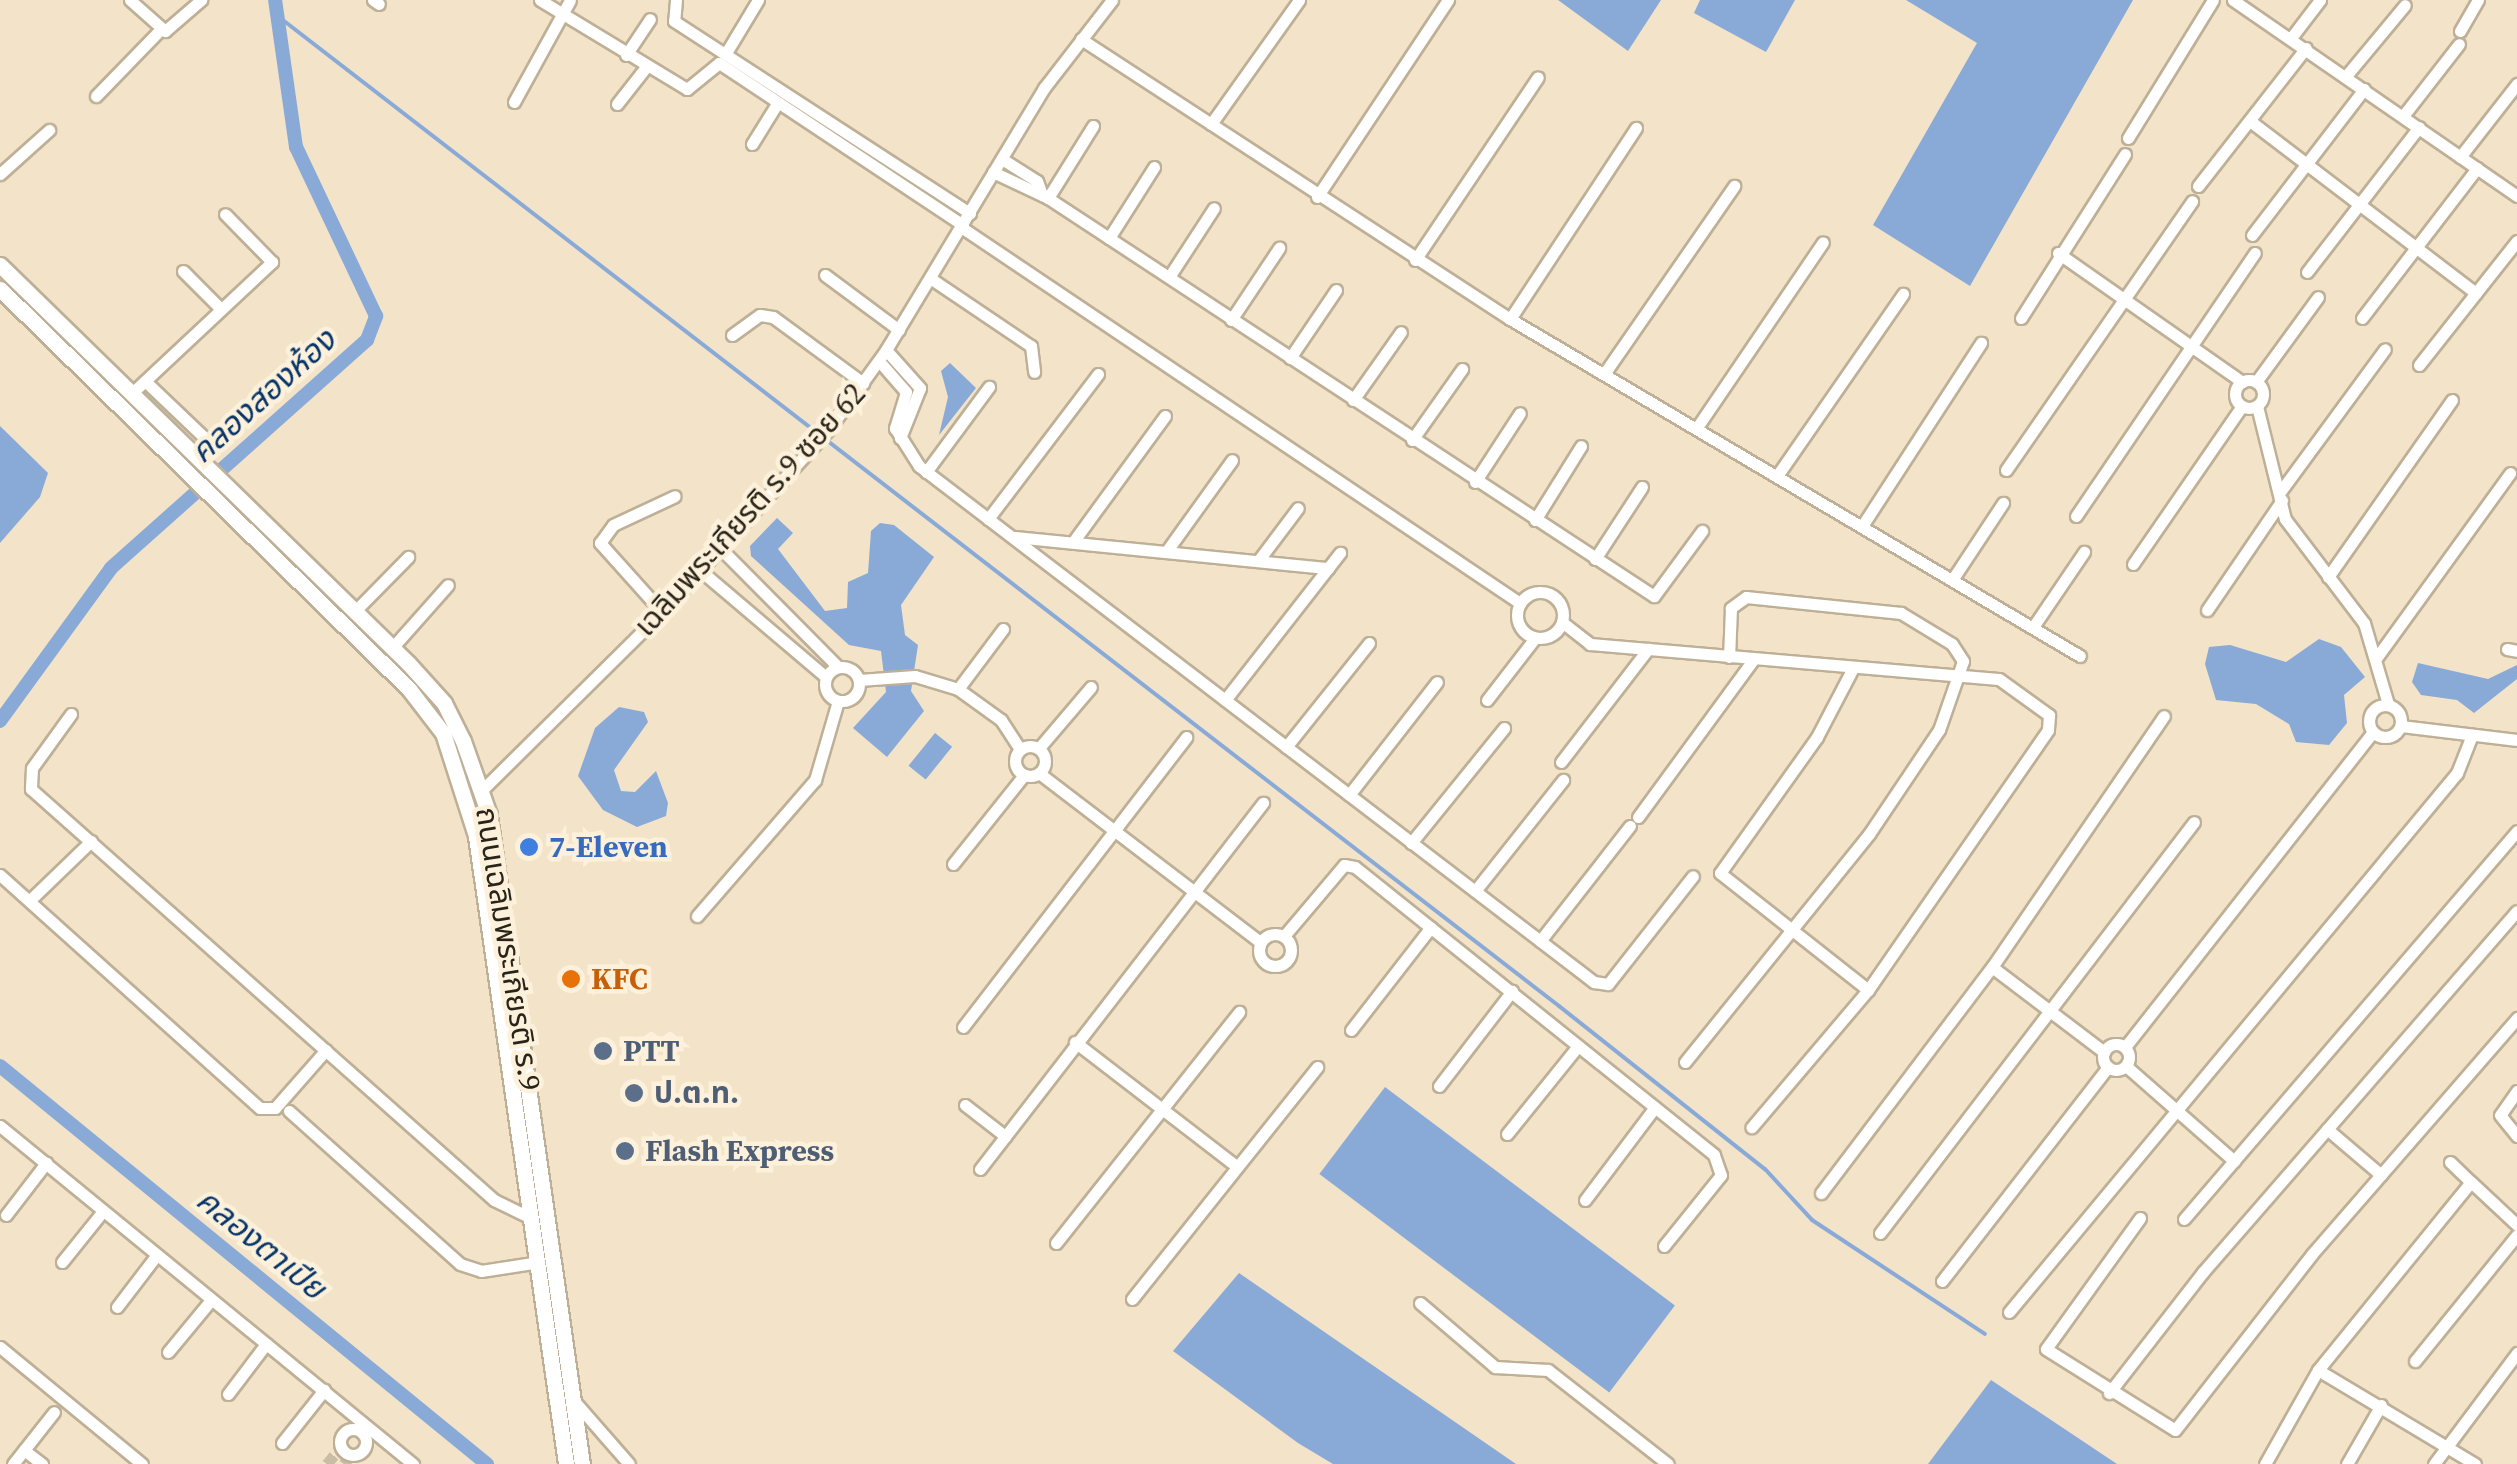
<!DOCTYPE html>
<meta charset="utf-8">
<style>
body{margin:0}
#map{position:relative;width:2517px;height:1464px;overflow:hidden;background:#f2e3c9;font-family:"Source Serif 4","Noto Sans Thai",serif}
div>[style]{position:absolute}
[style*='--x']{left:calc(var(--x)*1px);top:calc(var(--y)*1px);width:calc(var(--w)*1px);rotate:calc(var(--a)*1deg)}
.water>*{inset:0;background:#89aad7;transform-origin:0 0}
.stream>*{height:4px;margin:-2px;padding:0 2px;transform-origin:2px;border-radius:2px;background:#89aad7}
.canal>*{height:14px;margin:-7px;padding:0 7px;transform-origin:7px;border-radius:7px;background:#89aad7}
.street-tunnel>*{height:11px;margin-top:-5.5px;transform-origin:0;background:repeating-linear-gradient(90deg,#cabda6 0 11px,transparent 0 16.5px)}
.roads{filter:drop-shadow(2px 0 #beb096) drop-shadow(-2px 0 #beb096) drop-shadow(0 2px #beb096) drop-shadow(0 -2px #beb096)}
.street>*{height:11px;margin:-5.5px;padding:0 5.5px;transform-origin:5.5px;border-radius:5.5px;background:#fff}
.street>.ring{margin:-5.5px;padding:0;box-sizing:content-box;background:none;border:11px solid #fff;border-radius:50%}
.secondary>*{height:15px;margin:-7.5px;padding:0 7.5px;transform-origin:7.5px;border-radius:7.5px;background:#fff}
.dots>*{width:28px;height:28px;translate:-50% -50%;box-sizing:border-box;border:5px solid #fdf1db;border-radius:50%}
span{translate:-50% -50%;white-space:nowrap;text-align:center;line-height:1.15;-webkit-text-stroke:9px #fdf1db;paint-order:stroke}
.street-label{font-size:30px;color:#29241a}
.shop-label{font-size:30px;color:#366cbe;font-weight:700}
.left{translate:0 -50%;text-align:left}
.food-label{font-size:30px;color:#c56008;font-weight:700}
.service-label{font-size:30px;color:#4e5e75;font-weight:700}
.water-label{font-size:32px;color:#063469;font-style:italic}
</style>
<div id="map">
<div class="water">
<div style="clip-path:polygon(1558px 0,1661px 0,1628px 51px)"></div>
<div style="clip-path:polygon(1700px 0,1795px 0,1766px 52px,1694px 13px)"></div>
<div style="clip-path:polygon(1906px 0,2133px 0,1970px 286px,1873px 225px,1977px 43px)"></div>
<div style="clip-path:polygon(950px 363px,976px 388px,939px 435px,948px 397px,941px 371px)"></div>
<div style="clip-path:polygon(0 426px,48px 473px,40px 497px,0 543px)"></div>
<div style="clip-path:polygon(777px 518px,793px 533px,778px 549px,825px 611px,847px 608px,848px 582px,868px 573px,871px 531px,880px 523px,894px 525px,934px 557px,901px 605px,905px 635px,918px 645px,911px 691px,924px 711px,887px 757px,853px 728px,886px 692px,881px 651px,849px 645px,751px 556px,750px 546px)"></div>
<div style="clip-path:polygon(2319px 639px,2341px 647px,2365px 677px,2344px 695px,2347px 723px,2329px 745px,2296px 742px,2289px 724px,2256px 704px,2216px 700px,2205px 664px,2209px 647px,2230px 645px,2286px 662px)"></div>
<div style="clip-path:polygon(2418px 663px,2488px 679px,2517px 665px,2517px 679px,2474px 713px,2457px 700px,2421px 695px,2412px 682px)"></div>
<div style="clip-path:polygon(619px 707px,644px 712px,648px 722px,614px 770px,621px 791px,635px 792px,656px 771px,668px 803px,666px 816px,637px 827px,603px 810px,578px 776px,595px 728px)"></div>
<div style="left:935px;top:733px;width:22px;height:42px;rotate:39deg"></div>
<div style="left:1385px;top:1087px;width:363px;height:109px;rotate:37deg"></div>
<div style="clip-path:polygon(1239px 1273px,1516px 1464px,1333px 1464px,1298px 1443px,1173px 1351px)"></div>
<div style="clip-path:polygon(1991px 1380px,2117px 1464px,1928px 1464px)"></div>
</div>
<div class="stream">
<div style="--x:275;--y:14;--w:1623;--a:37.69"></div>
<div style="--x:1559;--y:1006;--w:263;--a:38.4"></div>
<div style="--x:1765;--y:1169;--w:69;--a:47.3"></div>
<div style="--x:1812;--y:1220;--w:207;--a:33.4"></div>
</div>
<div class="canal">
<div style="--x:0;--y:721;--w:189;--a:-54"></div>
<div style="--x:111;--y:568;--w:343;--a:-41.7"></div>
<div style="--x:367;--y:340;--w:26;--a:-69"></div>
<div style="--x:376;--y:316;--w:187;--a:-115.3"></div>
<div style="--x:296;--y:147;--w:148;--a:-98.1"></div>
<div style="--x:0;--y:1066;--w:629;--a:39.26"></div>
</div>
<div class="street-tunnel">
<div style="--x:327;--y:1464;--w:22;--a:-51"></div>
<div style="--x:344;--y:1464;--w:11;--a:-52"></div>
</div>
<div class="roads">
<div class="street">
<div style="--x:130;--y:0;--w:47;--a:41.5"></div>
<div style="--x:165;--y:31;--w:48;--a:-40.7"></div>
<div style="--x:373;--y:0;--w:7;--a:34"></div>
<div style="--x:540;--y:0;--w:172;--a:31.2"></div>
<div style="--x:687;--y:89;--w:41;--a:-39.1"></div>
<div style="--x:719;--y:63;--w:293;--a:33.6"></div>
<div style="--x:676;--y:0;--w:21;--a:95"></div>
<div style="--x:674;--y:21;--w:353;--a:33"></div>
<div style="--x:2233;--y:0;--w:345;--a:34.6"></div>
<div style="--x:2460;--y:31;--w:36;--a:-60"></div>
<div style="--x:2291;--y:38;--w:48;--a:-52.7"></div>
<div style="--x:1081;--y:39;--w:512;--a:33.13"></div>
<div style="--x:1510;--y:319;--w:662;--a:30.59"></div>
<div style="--x:726;--y:53;--w:62;--a:-58.9"></div>
<div style="--x:626;--y:55;--w:43;--a:-56.3"></div>
<div style="--x:2346;--y:76;--w:92;--a:-50.3"></div>
<div style="--x:96;--y:96;--w:92;--a:-45.9"></div>
<div style="--x:514;--y:102;--w:116;--a:-61.2"></div>
<div style="--x:617;--y:104;--w:47;--a:-51.9"></div>
<div style="--x:2403;--y:116;--w:91;--a:-52.1"></div>
<div style="--x:2250;--y:121;--w:284;--a:37.3"></div>
<div style="--x:1211;--y:124;--w:152;--a:-54.6"></div>
<div style="--x:2128;--y:138;--w:162;--a:-58.4"></div>
<div style="--x:752;--y:144;--w:49;--a:-58.2"></div>
<div style="--x:2460;--y:157;--w:93;--a:-52"></div>
<div style="--x:1002;--y:159;--w:41;--a:32.2"></div>
<div style="--x:1037;--y:181;--w:15;--a:70"></div>
<div style="--x:993;--y:172;--w:61;--a:25.3"></div>
<div style="--x:1048;--y:198;--w:725;--a:33.3"></div>
<div style="--x:1654;--y:596;--w:81;--a:-53.6"></div>
<div style="--x:0;--y:174;--w:66;--a:-41.9"></div>
<div style="--x:2198;--y:186;--w:175;--a:-52"></div>
<div style="--x:1317;--y:197;--w:237;--a:-56.4"></div>
<div style="--x:1048;--y:198;--w:85;--a:-58"></div>
<div style="--x:961;--y:227;--w:674;--a:33.93"></div>
<div style="--x:2252;--y:235;--w:184;--a:-52.5"></div>
<div style="--x:1109;--y:238;--w:84;--a:-57.6"></div>
<div style="--x:2058;--y:253;--w:225;--a:35"></div>
<div style="--x:1415;--y:260;--w:220;--a:-56.1"></div>
<div style="--x:183;--y:271;--w:52;--a:45"></div>
<div style="--x:2307;--y:272;--w:183;--a:-52.3"></div>
<div style="--x:825;--y:275;--w:92;--a:36.6"></div>
<div style="--x:1169;--y:277;--w:82;--a:-56.9"></div>
<div style="--x:930;--y:278;--w:122;--a:34"></div>
<div style="--x:1031;--y:346;--w:26;--a:83"></div>
<div style="--x:2021;--y:318;--w:194;--a:-57.6"></div>
<div style="--x:2362;--y:318;--w:189;--a:-52.5"></div>
<div style="--x:1510;--y:319;--w:229;--a:-56.6"></div>
<div style="--x:1231;--y:320;--w:87;--a:-56.3"></div>
<div style="--x:732;--y:335;--w:34;--a:-36"></div>
<div style="--x:760;--y:315;--w:13;--a:9"></div>
<div style="--x:773;--y:317;--w:112;--a:36.3"></div>
<div style="--x:886;--y:350;--w:51;--a:48.2"></div>
<div style="--x:920;--y:388;--w:54;--a:111.8"></div>
<div style="--x:1290;--y:358;--w:82;--a:-55.9"></div>
<div style="--x:879;--y:361;--w:41;--a:48.9"></div>
<div style="--x:906;--y:392;--w:38;--a:107"></div>
<div style="--x:895;--y:428;--w:45;--a:57.7"></div>
<div style="--x:919;--y:466;--w:850;--a:37.4"></div>
<div style="--x:1594;--y:982;--w:14;--a:8"></div>
<div style="--x:1608;--y:984;--w:137;--a:-51.8"></div>
<div style="--x:2419;--y:365;--w:158;--a:-51.7"></div>
<div style="--x:1604;--y:374;--w:229;--a:-55.3"></div>
<div class="ring" style="left:2235px;top:380px;width:17px;height:17px"></div>
<div style="--x:145;--y:381;--w:84;--a:43.6"></div>
<div style="--x:2256;--y:382;--w:105;--a:-53.9"></div>
<div style="--x:132;--y:393;--w:192;--a:-43.1"></div>
<div style="--x:272;--y:262;--w:67;--a:-134.4"></div>
<div style="--x:1353;--y:400;--w:83;--a:-54.8"></div>
<div style="--x:2257;--y:406;--w:116;--a:76.1"></div>
<div style="--x:2285;--y:519;--w:131;--a:52.8"></div>
<div style="--x:2364;--y:623;--w:84;--a:73.5"></div>
<div style="--x:1698;--y:426;--w:222;--a:-55.8"></div>
<div style="--x:1412;--y:440;--w:87;--a:-54.8"></div>
<div style="--x:2006;--y:470;--w:327;--a:-55.3"></div>
<div style="--x:926;--y:472;--w:106;--a:-53.5"></div>
<div style="--x:1779;--y:473;--w:218;--a:-55.3"></div>
<div style="--x:1475;--y:482;--w:82;--a:-56.9"></div>
<div style="--x:2280;--y:492;--w:177;--a:-53.7"></div>
<div style="--x:2076;--y:516;--w:318;--a:-55.8"></div>
<div style="--x:988;--y:519;--w:182;--a:-52.8"></div>
<div style="--x:1535;--y:520;--w:87;--a:-58.1"></div>
<div style="--x:1864;--y:523;--w:215;--a:-57"></div>
<div style="--x:1015;--y:537;--w:315;--a:5.7"></div>
<div style="--x:1073;--y:542;--w:156;--a:-53.9"></div>
<div style="--x:721;--y:549;--w:166;--a:45.2"></div>
<div style="--x:1166;--y:552;--w:113;--a:-54.3"></div>
<div style="--x:1595;--y:559;--w:86;--a:-56.9"></div>
<div style="--x:1258;--y:561;--w:66;--a:-53"></div>
<div style="--x:2133;--y:564;--w:192;--a:-55.4"></div>
<div style="--x:701;--y:571;--w:164;--a:40.3"></div>
<div style="--x:1954;--y:577;--w:89;--a:-56.5"></div>
<div style="--x:2328;--y:577;--w:216;--a:-55"></div>
<div class="ring" style="left:1517px;top:592px;width:35px;height:35px"></div>
<div style="--x:2207;--y:610;--w:133;--a:-55.7"></div>
<div style="--x:355;--y:611;--w:76;--a:-45.5"></div>
<div style="--x:662;--y:612;--w:93;--a:-131.9"></div>
<div style="--x:600;--y:543;--w:22;--a:-54"></div>
<div style="--x:613;--y:525;--w:68;--a:-25.1"></div>
<div style="--x:1562;--y:622;--w:36;--a:38"></div>
<div style="--x:1590;--y:644;--w:410;--a:4.9"></div>
<div style="--x:1999;--y:679;--w:62;--a:35.8"></div>
<div style="--x:2049;--y:715;--w:15;--a:94"></div>
<div style="--x:2048;--y:730;--w:316;--a:124.7"></div>
<div style="--x:1868;--y:990;--w:180;--a:130.3"></div>
<div style="--x:2033;--y:627;--w:91;--a:-55.8"></div>
<div style="--x:392;--y:648;--w:84;--a:-48.4"></div>
<div style="--x:2507;--y:649;--w:10;--a:11"></div>
<div style="--x:2377;--y:657;--w:227;--a:-54.1"></div>
<div class="ring" style="left:825px;top:667px;width:23px;height:23px"></div>
<div style="--x:1853;--y:668;--w:78;--a:117.6"></div>
<div style="--x:1817;--y:737;--w:167;--a:125.5"></div>
<div style="--x:1720;--y:873;--w:189;--a:38.3"></div>
<div style="--x:859;--y:680;--w:56;--a:-4.1"></div>
<div style="--x:915;--y:676;--w:45;--a:16.8"></div>
<div style="--x:958;--y:689;--w:53;--a:35.8"></div>
<div style="--x:1001;--y:720;--w:35;--a:57"></div>
<div style="--x:958;--y:689;--w:75;--a:-53.1"></div>
<div style="--x:1225;--y:700;--w:187;--a:-52"></div>
<div style="--x:1487;--y:700;--w:78;--a:-52.3"></div>
<div class="ring" style="left:2369px;top:705px;width:21px;height:21px"></div>
<div style="--x:71;--y:714;--w:67;--a:125.8"></div>
<div style="--x:32;--y:768;--w:21;--a:93"></div>
<div style="--x:31;--y:789;--w:619;--a:41.6"></div>
<div style="--x:494;--y:1200;--w:43;--a:26"></div>
<div style="--x:2401;--y:726;--w:117;--a:6.9"></div>
<div class="ring" style="left:1015px;top:746px;width:19px;height:19px"></div>
<div style="--x:1286;--y:747;--w:133;--a:-51.4"></div>
<div style="--x:1039;--y:748;--w:80;--a:-49.6"></div>
<div style="--x:1561;--y:762;--w:143;--a:-52.4"></div>
<div style="--x:1039;--y:773;--w:278;--a:37.4"></div>
<div style="--x:482;--y:790;--w:253;--a:-44.7"></div>
<div style="--x:662;--y:612;--w:248;--a:-47.6"></div>
<div style="--x:829;--y:429;--w:97;--a:-54.2"></div>
<div style="--x:886;--y:350;--w:306;--a:-58.9"></div>
<div style="--x:1044;--y:88;--w:111;--a:-52.3"></div>
<div style="--x:1349;--y:795;--w:143;--a:-52.1"></div>
<div style="--x:1638;--y:817;--w:195;--a:-53.8"></div>
<div style="--x:1411;--y:843;--w:148;--a:-51"></div>
<div style="--x:953;--y:864;--w:114;--a:-51.4"></div>
<div style="--x:0;--y:875;--w:349;--a:41.9"></div>
<div style="--x:260;--y:1108;--w:15;--a:0"></div>
<div style="--x:275;--y:1108;--w:77;--a:-48.7"></div>
<div style="--x:1475;--y:891;--w:142;--a:-51.6"></div>
<div style="--x:30;--y:900;--w:85;--a:-44"></div>
<div style="--x:697;--y:916;--w:180;--a:-49.1"></div>
<div style="--x:815;--y:780;--w:82;--a:-73.8"></div>
<div class="ring" style="left:1259px;top:934px;width:21px;height:21px"></div>
<div style="--x:1284;--y:936;--w:93;--a:-49.8"></div>
<div style="--x:1344;--y:865;--w:11;--a:10"></div>
<div style="--x:1355;--y:867;--w:460;--a:38.7"></div>
<div style="--x:1714;--y:1155;--w:21;--a:71"></div>
<div style="--x:1721;--y:1175;--w:91;--a:128.8"></div>
<div style="--x:1540;--y:941;--w:146;--a:-52"></div>
<div style="--x:1992;--y:967;--w:141;--a:37.2"></div>
<div style="--x:963;--y:1027;--w:366;--a:-52.4"></div>
<div style="--x:1351;--y:1030;--w:130;--a:-52.2"></div>
<div style="--x:1075;--y:1042;--w:203;--a:37.6"></div>
<div class="ring" style="left:2103px;top:1044px;width:15px;height:15px"></div>
<div style="--x:2125;--y:1047;--w:401;--a:-51.8"></div>
<div style="--x:1685;--y:1062;--w:293;--a:-51.1"></div>
<div style="--x:1869;--y:834;--w:125;--a:-56.1"></div>
<div style="--x:1939;--y:730;--w:73;--a:-70.8"></div>
<div style="--x:1963;--y:661;--w:20;--a:-123"></div>
<div style="--x:1952;--y:644;--w:60;--a:-148.7"></div>
<div style="--x:1901;--y:613;--w:156;--a:-174.1"></div>
<div style="--x:1746;--y:597;--w:19;--a:144"></div>
<div style="--x:1731;--y:608;--w:49;--a:92.3"></div>
<div style="--x:2126;--y:1066;--w:144;--a:41.3"></div>
<div style="--x:1439;--y:1086;--w:120;--a:-52.5"></div>
<div style="--x:2517;--y:1091;--w:29;--a:125"></div>
<div style="--x:2500;--y:1115;--w:27;--a:51"></div>
<div style="--x:965;--y:1105;--w:51;--a:37.8"></div>
<div style="--x:289;--y:1111;--w:229;--a:41.8"></div>
<div style="--x:460;--y:1264;--w:22;--a:18"></div>
<div style="--x:481;--y:1271;--w:59;--a:-8.8"></div>
<div style="--x:0;--y:1126;--w:534;--a:39.3"></div>
<div style="--x:2327;--y:1129;--w:71;--a:40.4"></div>
<div style="--x:1507;--y:1134;--w:113;--a:-51.1"></div>
<div style="--x:2450;--y:1162;--w:29;--a:44"></div>
<div style="--x:980;--y:1169;--w:463;--a:-52.3"></div>
<div style="--x:1821;--y:1193;--w:283;--a:-52.9"></div>
<div style="--x:1992;--y:967;--w:304;--a:-55.6"></div>
<div style="--x:1585;--y:1200;--w:116;--a:-53"></div>
<div style="--x:6;--y:1215;--w:66;--a:-52.4"></div>
<div style="--x:2140;--y:1218;--w:161;--a:125.7"></div>
<div style="--x:2046;--y:1349;--w:152;--a:32.1"></div>
<div style="--x:2175;--y:1430;--w:223;--a:-52.1"></div>
<div style="--x:2312;--y:1254;--w:313;--a:-49"></div>
<div style="--x:2184;--y:1219;--w:511;--a:-49.36"></div>
<div style="--x:1880;--y:1233;--w:517;--a:-52.62"></div>
<div style="--x:1056;--y:1243;--w:295;--a:-51.6"></div>
<div style="--x:62;--y:1262;--w:65;--a:-51.2"></div>
<div style="--x:1942;--y:1281;--w:271;--a:-52.2"></div>
<div style="--x:1132;--y:1299;--w:297;--a:-51.4"></div>
<div style="--x:1420;--y:1303;--w:99;--a:40.5"></div>
<div style="--x:1495;--y:1367;--w:53;--a:3.2"></div>
<div style="--x:1548;--y:1370;--w:152;--a:38.1"></div>
<div style="--x:117;--y:1307;--w:64;--a:-52.6"></div>
<div style="--x:2009;--y:1312;--w:701;--a:-50.27"></div>
<div style="--x:2457;--y:773;--w:41;--a:-68.5"></div>
<div style="--x:0;--y:1347;--w:184;--a:39.5"></div>
<div style="--x:168;--y:1352;--w:67;--a:-50.4"></div>
<div style="--x:2415;--y:1361;--w:162;--a:-51"></div>
<div style="--x:2109;--y:1393;--w:153;--a:-52.2"></div>
<div style="--x:2203;--y:1272;--w:478;--a:-49"></div>
<div style="--x:228;--y:1394;--w:63;--a:-52.8"></div>
<div style="--x:575;--y:1402;--w:82;--a:48.9"></div>
<div class="ring" style="left:340px;top:1429px;width:15px;height:15px"></div>
<div style="--x:282;--y:1443;--w:68;--a:-51.6"></div>
<div style="--x:24;--y:1450;--w:23;--a:38"></div>
<div style="--x:13;--y:1464;--w:66;--a:-51.7"></div>
<div style="--x:2265;--y:1464;--w:108;--a:-60.6"></div>
<div style="--x:2347;--y:1464;--w:68;--a:-60"></div>
<div style="--x:2434;--y:1464;--w:139;--a:-53.2"></div>
<div style="--x:2475;--y:1464;--w:183;--a:-149.1"></div>
<div style="--x:2318;--y:1370;--w:242;--a:-50.9"></div>
<div style="--x:2471;--y:1182;--w:63;--a:43.1"></div>
</div>
<div class="secondary">
<div style="--x:0;--y:265;--w:570;--a:44.29"></div>
<div style="--x:408;--y:663;--w:54;--a:48"></div>
<div style="--x:444;--y:703;--w:42;--a:63.4"></div>
<div style="--x:463;--y:741;--w:78;--a:70.6"></div>
<div style="--x:489;--y:815;--w:656;--a:81.85"></div>
<div style="--x:0;--y:289;--w:572;--a:44.36"></div>
<div style="--x:409;--y:689;--w:56;--a:52.3"></div>
<div style="--x:443;--y:733;--w:108;--a:72.2"></div>
<div style="--x:476;--y:836;--w:634;--a:81.84"></div>
</div>
</div>
<div class="dots">
<div style="left:529px;top:847px;background:#3f7fe0"></div>
<div style="left:571px;top:979px;background:#e8710a"></div>
<div style="left:603px;top:1051px;background:#5c6f8a"></div>
<div style="left:634px;top:1093px;background:#5c6f8a"></div>
<div style="left:625px;top:1151px;background:#5c6f8a"></div>
</div>
<div class="street-label">
<span style="left:750px;top:510px;rotate:-48deg">เฉลิมพระเกียรติ ร.9 ซอย 62</span>
<span style="left:508px;top:949px;rotate:81deg">ถนนเฉลิมพระเกียรติ ร.9</span>
</div>
<div class="shop-label">
<span class="left" style="left:549px;top:847px">7-Eleven</span>
</div>
<div class="food-label">
<span class="left" style="left:591px;top:979px">KFC</span>
</div>
<div class="service-label">
<span class="left" style="left:623px;top:1051px">PTT</span>
<span class="left" style="left:654px;top:1093px">ป.ต.ท.</span>
<span class="left" style="left:645px;top:1151px">Flash Express</span>
</div>
<div class="water-label">
<span style="left:263px;top:396px;rotate:-42deg">คลองสองห้อง</span>
<span style="left:261px;top:1244px;rotate:39deg">คลองตาเปีย</span>
</div>
</div>
